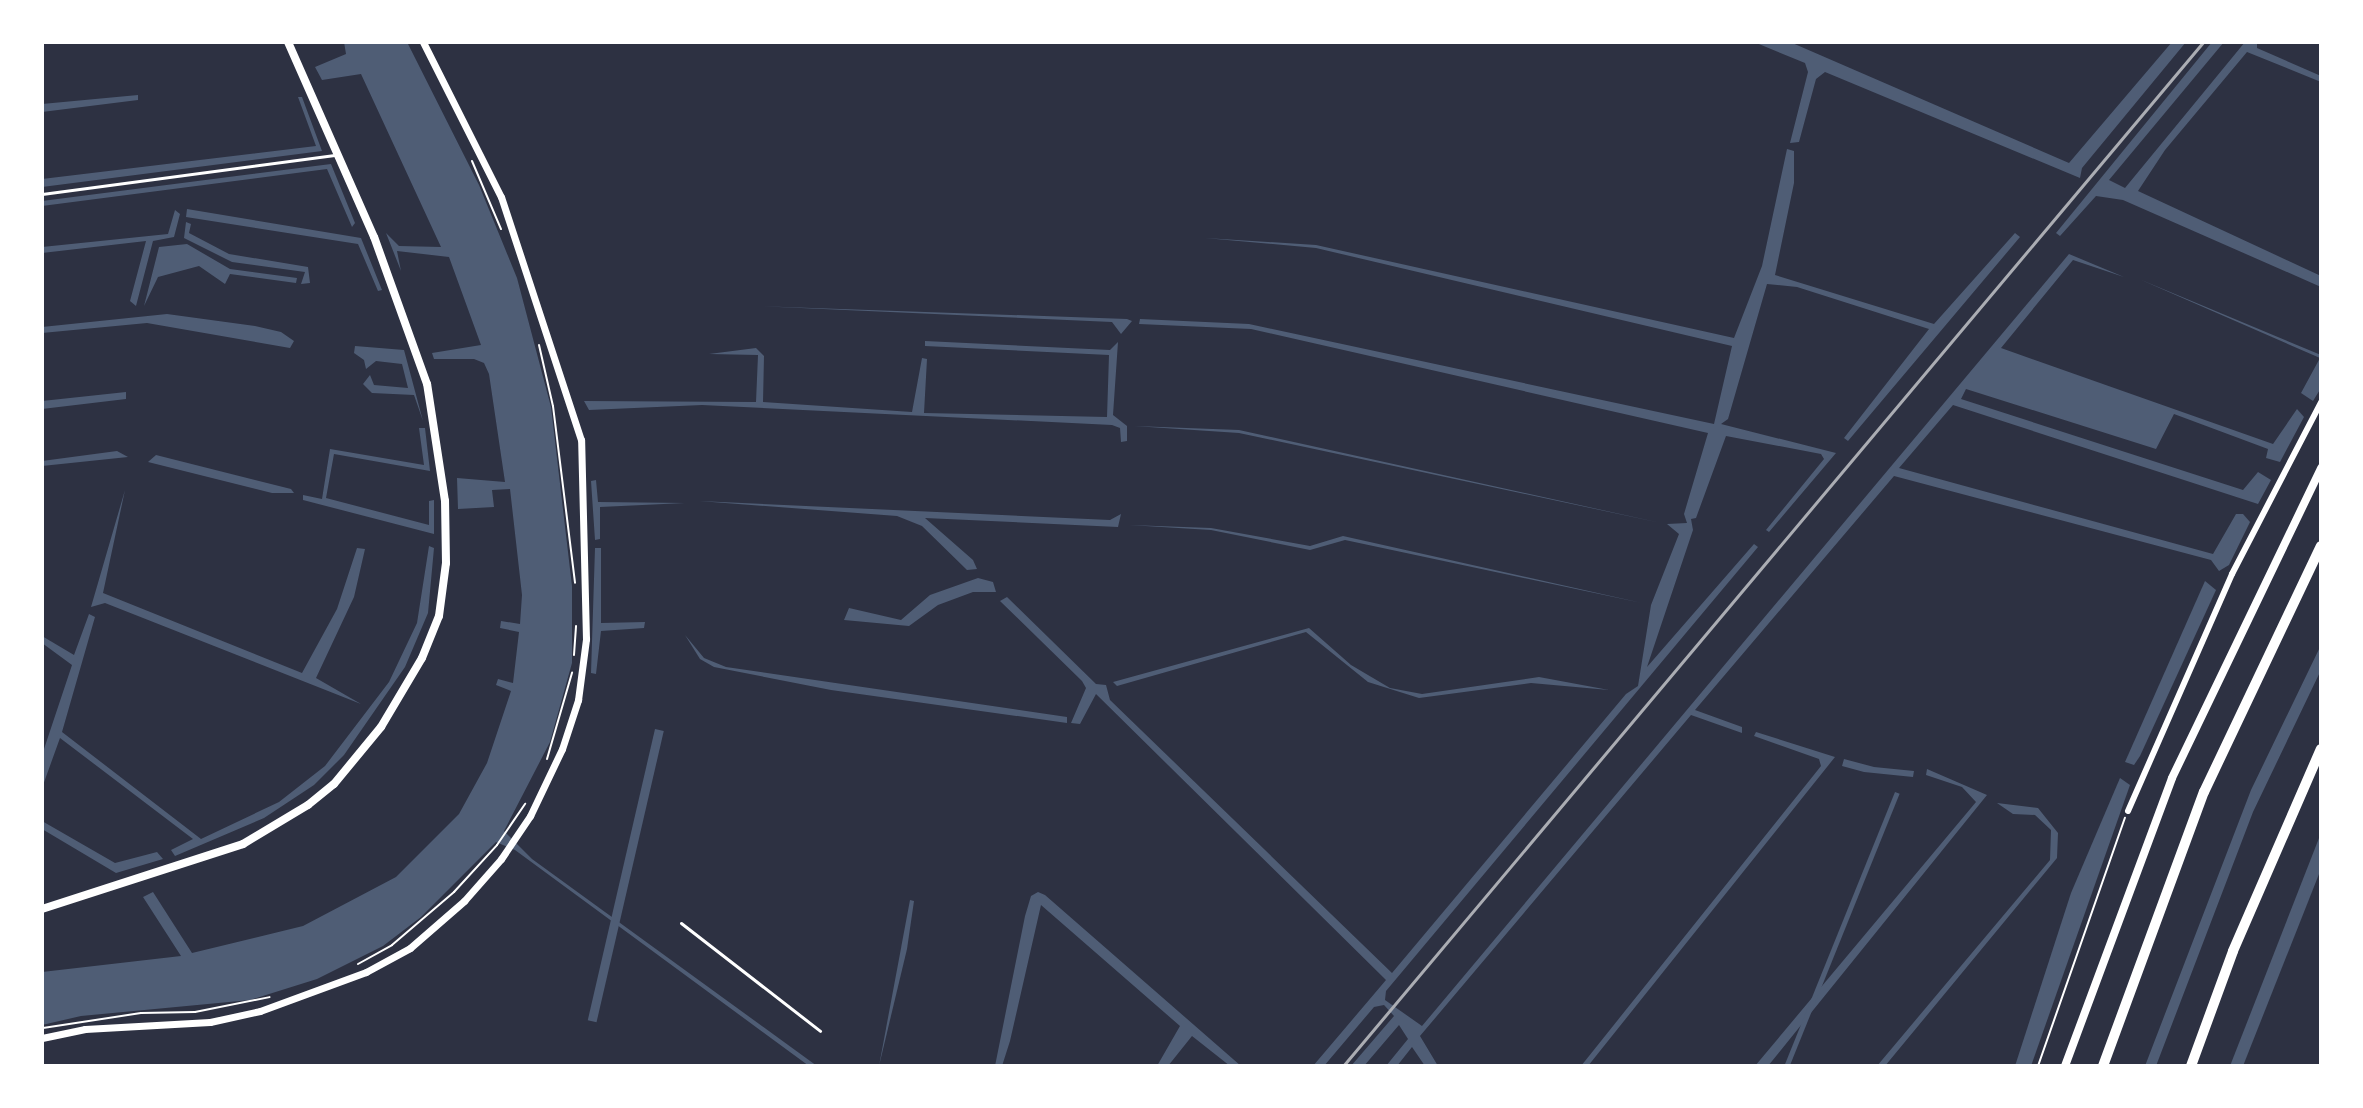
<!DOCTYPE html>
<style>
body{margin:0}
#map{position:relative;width:2363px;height:1108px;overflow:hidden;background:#2d3142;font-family:Barlow,sans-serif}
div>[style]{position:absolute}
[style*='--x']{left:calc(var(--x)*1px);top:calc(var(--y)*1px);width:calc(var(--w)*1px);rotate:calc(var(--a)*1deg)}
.water>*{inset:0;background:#4f5d75;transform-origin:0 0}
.path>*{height:2px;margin:-1px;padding:0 1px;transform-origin:1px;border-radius:1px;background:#fff}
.service>*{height:3px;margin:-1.5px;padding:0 1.5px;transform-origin:1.5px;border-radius:1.5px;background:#fff}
.minor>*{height:6px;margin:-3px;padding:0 3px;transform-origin:3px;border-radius:3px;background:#fff}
.tertiary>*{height:7px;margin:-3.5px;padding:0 3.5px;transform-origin:3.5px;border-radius:3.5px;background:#fff}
.secondary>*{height:8px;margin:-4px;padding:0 4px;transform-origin:4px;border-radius:4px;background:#fff}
.motorway>*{height:10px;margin:-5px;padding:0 5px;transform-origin:5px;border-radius:5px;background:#fff}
.rail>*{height:3px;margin:-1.5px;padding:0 1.5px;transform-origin:1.5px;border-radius:1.5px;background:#abadb3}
span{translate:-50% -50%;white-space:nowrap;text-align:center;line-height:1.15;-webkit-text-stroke:6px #fff;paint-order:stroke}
.frame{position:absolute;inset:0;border:44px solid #fff;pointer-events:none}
</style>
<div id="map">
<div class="water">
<div style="clip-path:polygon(344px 42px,407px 42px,479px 185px,517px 278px,551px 407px,572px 586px,572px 663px,550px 742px,504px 831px,532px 859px,817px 1066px,809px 1066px,515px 850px,496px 842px,421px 917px,383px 946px,317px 979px,250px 1000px,81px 1016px,42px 1025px,42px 972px,181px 956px,143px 897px,153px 892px,192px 953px,303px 926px,396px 877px,459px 814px,487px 763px,511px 691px,496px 685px,498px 679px,513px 683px,519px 632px,500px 628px,501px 621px,520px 624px,522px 595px,510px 489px,492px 490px,494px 507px,458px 509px,457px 478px,505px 482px,489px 374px,484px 363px,474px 359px,434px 359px,432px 353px,481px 345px,449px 257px,397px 251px,401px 271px,386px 233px,399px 246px,441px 247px,361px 74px,322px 80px,315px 67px,346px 54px)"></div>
<div style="clip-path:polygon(1754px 42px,1790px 42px,2069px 163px,2172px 42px,2186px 42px,2082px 168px,2080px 178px,1825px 72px,1816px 79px,1799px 142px,1790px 143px,1808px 72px,1805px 63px)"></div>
<div style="clip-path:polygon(2212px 42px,2224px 42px,2109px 180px,2125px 188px,2245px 42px,2257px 42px,2257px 48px,2321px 76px,2321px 82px,2247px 52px,2165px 150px,2138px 191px,2321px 276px,2321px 287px,2123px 200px,2096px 196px,2060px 236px,2056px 233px)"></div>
<div style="clip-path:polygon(138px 95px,138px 100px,42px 112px,42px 104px)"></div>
<div style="clip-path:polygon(298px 97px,302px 97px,322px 151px,42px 187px,42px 179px,316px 146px)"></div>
<div style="clip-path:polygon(1787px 149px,1794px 151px,1794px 183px,1775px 275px,1934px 324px,2015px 233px,2020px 237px,1848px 441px,1844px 438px,1929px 329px,1797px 287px,1767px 284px,1728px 419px,1721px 424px,1836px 453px,1769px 532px,1766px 530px,1824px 459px,1821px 454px,1726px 436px,1696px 518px,1691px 519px,1693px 530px,1647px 667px,1754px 544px,1758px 547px,1386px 991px,1385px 1000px,1422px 1026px,2069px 254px,2124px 277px,2073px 260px,2001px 348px,2273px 444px,2297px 409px,2304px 417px,2280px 462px,2266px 458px,2268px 449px,2174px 414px,2156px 449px,1966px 389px,1961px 399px,2243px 490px,2258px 472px,2271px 480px,2258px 504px,1953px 405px,1899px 468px,2213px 554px,2236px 514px,2243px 514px,2250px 522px,2229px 565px,2219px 571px,2211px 560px,1894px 476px,1695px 710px,1742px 727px,1742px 733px,1691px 715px,1420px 1036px,1438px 1066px,1425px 1066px,1412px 1047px,1397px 1066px,1386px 1066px,1408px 1039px,1399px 1025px,1364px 1066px,1351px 1066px,1394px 1016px,1384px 1005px,1374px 1007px,1324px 1066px,1313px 1066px,1386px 980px,1096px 694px,1080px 724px,1071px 723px,1086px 688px,1082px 681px,1000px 601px,1007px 597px,1096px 684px,1106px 685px,1110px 700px,1392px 973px,1626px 694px,1638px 686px,1651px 605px,1679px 534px,1667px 524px,1687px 523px,1684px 514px,1708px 433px,1251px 329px,1139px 324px,1140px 319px,1249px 324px,1714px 424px,1732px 346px,1316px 248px,1205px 238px,1316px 245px,1734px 338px,1762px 266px)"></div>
<div style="clip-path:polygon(331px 164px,355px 223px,352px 227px,327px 169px,42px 206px,42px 201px)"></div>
<div style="clip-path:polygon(187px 209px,361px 238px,382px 290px,378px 291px,358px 244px,186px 217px)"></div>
<div style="clip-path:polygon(175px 210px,180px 214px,174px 237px,153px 241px,136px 306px,130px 301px,146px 241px,42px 253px,42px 247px,168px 234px)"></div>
<div style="clip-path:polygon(186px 222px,191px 224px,189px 233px,229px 254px,308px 267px,310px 283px,301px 284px,305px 272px,232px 262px,184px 238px)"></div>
<div style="clip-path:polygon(187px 244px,230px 269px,297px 278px,296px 283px,230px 274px,225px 284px,199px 266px,158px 277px,144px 306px,159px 247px)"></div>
<div style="clip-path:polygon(2139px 279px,2321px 355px,2321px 388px,2313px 401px,2301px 393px,2320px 358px)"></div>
<div style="clip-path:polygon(757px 306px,1127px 319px,1132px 321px,1121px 334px,1112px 322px)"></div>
<div style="clip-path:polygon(167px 314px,255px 326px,281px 332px,294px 341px,290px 348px,147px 323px,42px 333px,42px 327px)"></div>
<div style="clip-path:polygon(925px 341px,1110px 350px,1118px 342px,1113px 415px,1127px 426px,1127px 441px,1121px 442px,1120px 428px,1112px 425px,702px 405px,589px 410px,584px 401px,756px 402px,758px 355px,709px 354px,756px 348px,764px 356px,763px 402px,912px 412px,922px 358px,927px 359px,924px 413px,1107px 417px,1109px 355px,925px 346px)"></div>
<div style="clip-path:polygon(355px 346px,404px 350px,423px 421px,414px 395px,372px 393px,363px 384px,370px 375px,374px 385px,408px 388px,402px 364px,376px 361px,366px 369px,364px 360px,354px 353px)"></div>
<div style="clip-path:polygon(126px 392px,126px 399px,42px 409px,42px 401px)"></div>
<div style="clip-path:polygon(1134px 426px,1239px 430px,1661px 523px,1239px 433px)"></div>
<div style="clip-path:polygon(419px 428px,425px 428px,430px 471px,334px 454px,326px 498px,429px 525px,429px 501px,434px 500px,434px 534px,303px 500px,303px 495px,322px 499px,330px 449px,424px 465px)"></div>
<div style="clip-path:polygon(117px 451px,128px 457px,42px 466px,42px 461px)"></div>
<div style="clip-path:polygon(156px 455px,291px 489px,294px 493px,272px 493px,148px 462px)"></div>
<div style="clip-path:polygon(596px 480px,598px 502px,685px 503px,600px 507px,600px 539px,595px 540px,591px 481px)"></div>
<div style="clip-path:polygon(125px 490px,103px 593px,302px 673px,337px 609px,357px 548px,365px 549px,354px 597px,316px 678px,361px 704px,105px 603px,91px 607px)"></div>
<div style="clip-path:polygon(699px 501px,1110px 520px,1121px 514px,1118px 527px,925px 518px,973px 560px,977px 569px,967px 570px,922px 526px,897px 516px)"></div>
<div style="clip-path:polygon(1129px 525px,1211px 528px,1310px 546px,1343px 536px,1642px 603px,1345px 540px,1310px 550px,1211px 530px)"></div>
<div style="clip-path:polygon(429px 546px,434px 548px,428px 613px,405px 667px,344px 755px,314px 785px,264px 818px,175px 856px,171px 850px,193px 839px,60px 738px,42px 788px,42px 755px,72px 665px,42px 643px,42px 636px,74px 655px,89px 614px,95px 617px,62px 732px,201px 839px,279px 802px,325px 766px,389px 682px,417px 623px)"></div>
<div style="clip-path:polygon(595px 548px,601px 548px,601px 623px,645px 622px,644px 628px,601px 631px,596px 674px,591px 673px)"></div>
<div style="clip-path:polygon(978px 578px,993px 582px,996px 592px,973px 592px,938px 605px,909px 626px,844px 620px,849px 608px,901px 620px,930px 595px)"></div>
<div style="clip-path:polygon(2205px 581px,2216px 590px,2140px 756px,2134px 765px,2125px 762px)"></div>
<div style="clip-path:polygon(1309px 628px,1351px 665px,1390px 688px,1422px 694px,1539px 677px,1609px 690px,1531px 683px,1419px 698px,1368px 682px,1306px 632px,1117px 686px,1113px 682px)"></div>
<div style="clip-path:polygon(685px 635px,704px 658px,726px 667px,1067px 717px,1067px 723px,831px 690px,714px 667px,700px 659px)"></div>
<div style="clip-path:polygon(2321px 645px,2321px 670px,2253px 812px,2156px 1066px,2145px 1066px,2251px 790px)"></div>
<div style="left:655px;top:729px;width:9px;height:299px;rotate:13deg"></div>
<div style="clip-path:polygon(1756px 732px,1835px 757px,1588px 1066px,1581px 1066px,1821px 766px,1819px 759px,1754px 736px)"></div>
<div style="clip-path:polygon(1844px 759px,1874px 767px,1914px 771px,1913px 777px,1864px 772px,1842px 766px)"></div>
<div style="clip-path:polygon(1927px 769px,1987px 795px,1768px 1066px,1755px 1066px,1976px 802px,1962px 787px,1926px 775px)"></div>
<div style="clip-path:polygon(2120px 778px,2130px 785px,2031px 1066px,2015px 1066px,2071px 893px)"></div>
<div style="left:1895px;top:792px;width:5px;height:354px;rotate:22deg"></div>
<div style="clip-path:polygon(1997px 803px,2038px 808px,2058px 833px,2057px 858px,1885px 1066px,1877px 1066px,2050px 860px,2051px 830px,2035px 815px,2013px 814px)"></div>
<div style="clip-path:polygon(42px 821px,115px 863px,157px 852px,163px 859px,116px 873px,42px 829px)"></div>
<div style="clip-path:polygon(2321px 833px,2321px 869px,2243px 1066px,2230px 1066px)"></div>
<div style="clip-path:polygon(1038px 892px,1045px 895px,1241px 1066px,1230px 1066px,1192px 1036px,1168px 1066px,1157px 1066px,1180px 1026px,1041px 905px,1010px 1041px,1002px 1066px,995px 1066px,1025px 916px,1031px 896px)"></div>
<div style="clip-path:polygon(910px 900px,914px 901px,907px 949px,879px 1066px)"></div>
</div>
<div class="path">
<div style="--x:472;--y:161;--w:74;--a:66.9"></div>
<div style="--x:539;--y:345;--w:63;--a:77.1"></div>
<div style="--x:553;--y:406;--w:178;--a:82.9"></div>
<div style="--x:574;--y:655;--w:29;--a:-86"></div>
<div style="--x:547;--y:759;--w:90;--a:-73.8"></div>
<div style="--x:358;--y:964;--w:39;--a:-29"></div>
<div style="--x:392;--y:945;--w:82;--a:-40.5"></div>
<div style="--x:454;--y:892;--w:64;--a:-47.5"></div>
<div style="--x:497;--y:845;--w:50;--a:-55.7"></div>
<div style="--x:43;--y:1028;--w:99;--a:-8.7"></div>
<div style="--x:141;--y:1013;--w:54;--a:-1.1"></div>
<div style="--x:195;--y:1012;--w:76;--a:-11.3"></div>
<div style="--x:2038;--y:1066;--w:263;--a:-70.7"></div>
</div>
<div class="service">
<div style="--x:42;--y:194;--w:297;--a:-7.6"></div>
<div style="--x:681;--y:923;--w:176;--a:37.8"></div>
</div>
<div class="minor">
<div style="--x:2128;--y:811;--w:259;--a:-66.3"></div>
<div style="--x:2232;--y:574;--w:194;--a:-62.6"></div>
</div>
<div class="tertiary">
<div style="--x:42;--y:1038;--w:44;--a:-11.8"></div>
<div style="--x:85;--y:1029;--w:125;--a:-3.2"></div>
<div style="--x:210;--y:1022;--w:51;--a:-12.4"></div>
<div style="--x:260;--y:1011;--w:113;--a:-20.2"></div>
<div style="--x:366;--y:972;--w:50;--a:-28.6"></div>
<div style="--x:410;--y:948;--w:72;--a:-41"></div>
<div style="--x:464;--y:901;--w:56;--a:-48.6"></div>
<div style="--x:501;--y:859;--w:52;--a:-56"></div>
<div style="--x:530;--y:816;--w:74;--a:-64.5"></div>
<div style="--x:562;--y:749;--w:52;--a:-71.9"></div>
<div style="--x:578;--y:700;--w:62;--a:-82.5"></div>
<div style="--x:586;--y:639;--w:199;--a:-91.4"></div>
<div style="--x:581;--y:440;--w:256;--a:-108.2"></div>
<div style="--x:501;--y:197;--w:174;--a:-116.7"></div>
</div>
<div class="secondary">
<div style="--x:42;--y:909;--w:211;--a:-17.9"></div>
<div style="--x:243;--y:844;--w:76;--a:-31"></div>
<div style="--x:308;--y:805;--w:33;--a:-39"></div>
<div style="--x:334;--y:784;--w:74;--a:-50.5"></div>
<div style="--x:381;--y:727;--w:80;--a:-59.3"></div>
<div style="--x:422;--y:658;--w:45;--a:-68"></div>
<div style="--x:439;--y:616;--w:53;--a:-82.5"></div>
<div style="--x:446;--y:563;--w:62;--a:-90.9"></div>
<div style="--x:445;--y:501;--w:118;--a:-98.7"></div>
<div style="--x:427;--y:384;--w:156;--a:-109.8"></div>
<div style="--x:374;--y:237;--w:213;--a:-113.8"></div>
<div style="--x:2065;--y:1066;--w:307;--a:-69.6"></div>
<div style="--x:2172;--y:778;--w:344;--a:-64.3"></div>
</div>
<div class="motorway">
<div style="--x:2103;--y:1066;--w:292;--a:-69.8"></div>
<div style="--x:2204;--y:792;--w:272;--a:-64.6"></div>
<div style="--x:2191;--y:1066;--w:122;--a:-69.9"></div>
<div style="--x:2233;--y:951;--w:220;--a:-66.5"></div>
</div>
<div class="rail">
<div style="--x:1343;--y:1066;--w:1337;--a:-49.97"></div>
</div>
<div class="frame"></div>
</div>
